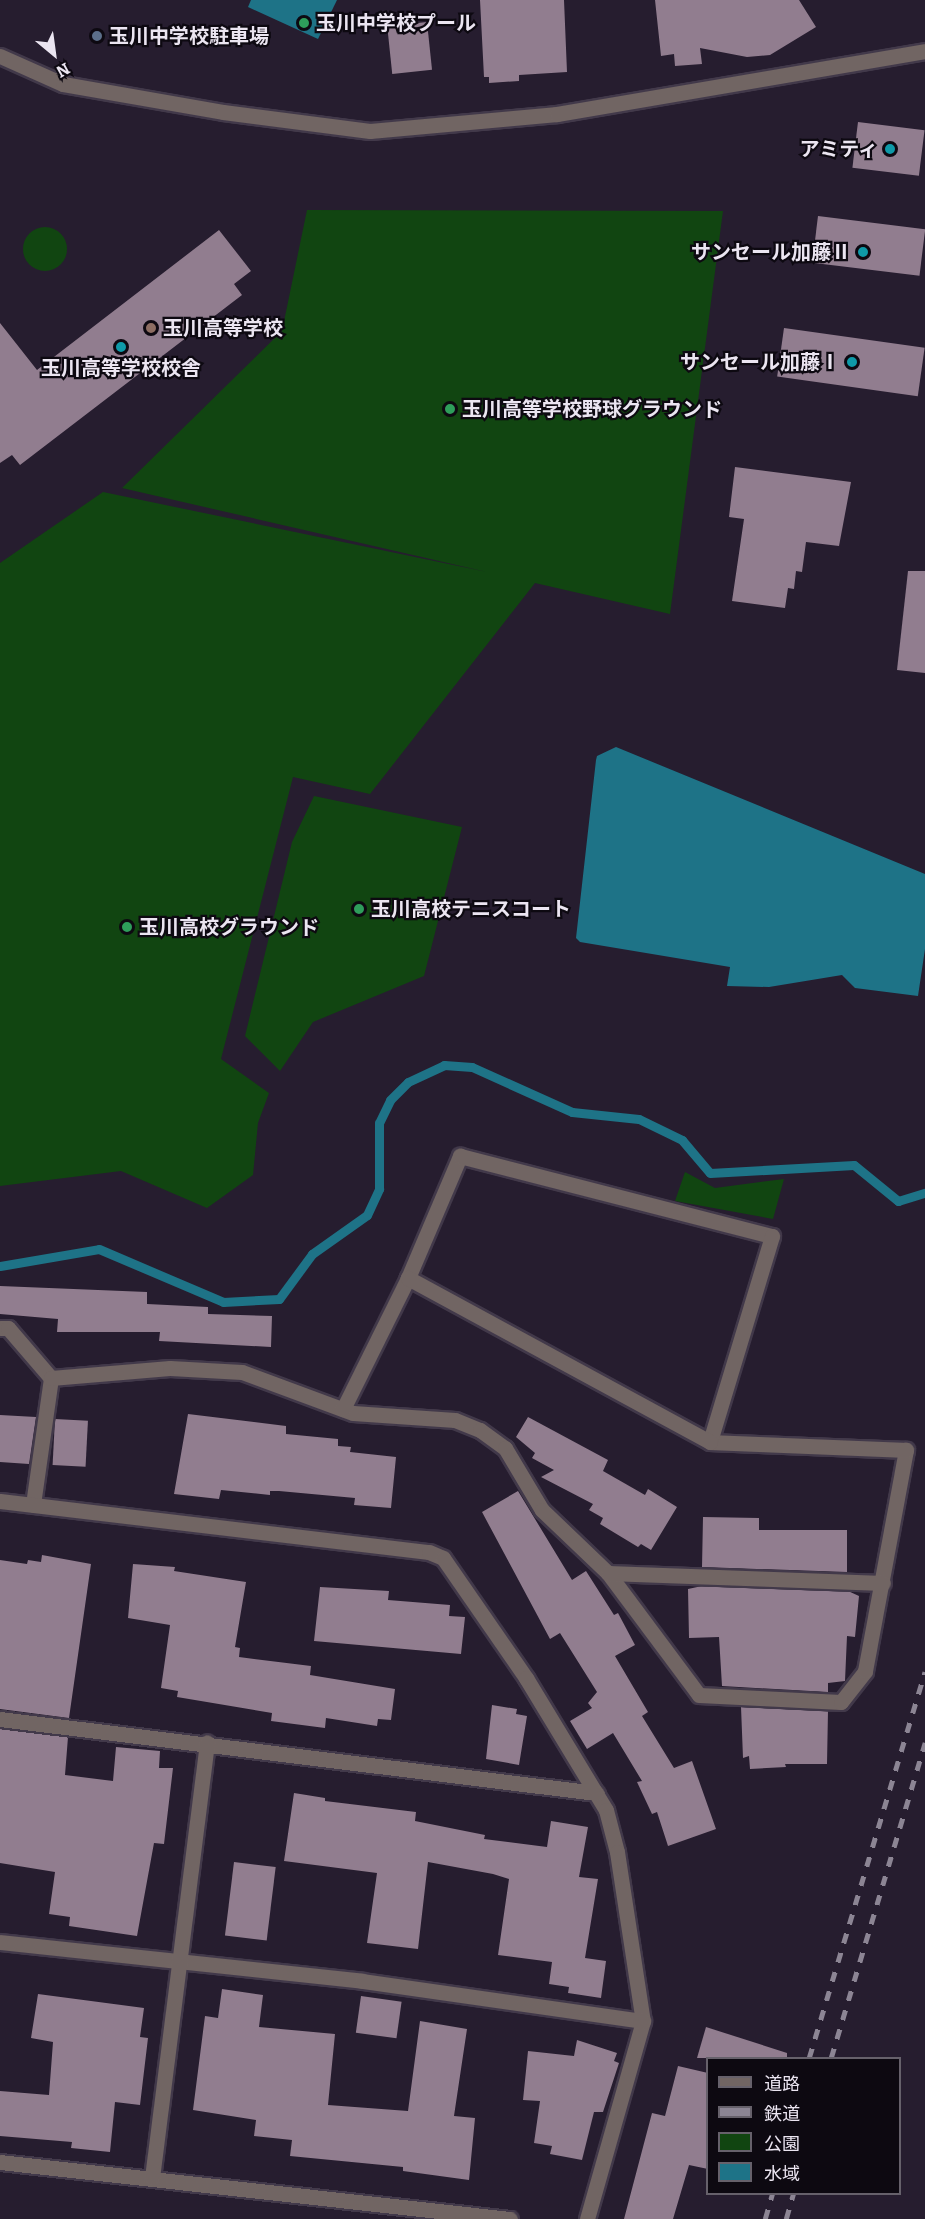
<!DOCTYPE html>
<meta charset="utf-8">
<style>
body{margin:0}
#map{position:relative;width:925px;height:2219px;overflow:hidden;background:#261d2f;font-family:Bitter,"Noto Sans JP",serif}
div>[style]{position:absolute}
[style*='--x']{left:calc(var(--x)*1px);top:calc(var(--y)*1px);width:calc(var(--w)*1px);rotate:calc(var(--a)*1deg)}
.green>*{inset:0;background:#114511}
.round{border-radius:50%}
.water>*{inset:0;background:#1e7387}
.stream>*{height:9px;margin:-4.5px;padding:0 4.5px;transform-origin:4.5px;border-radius:4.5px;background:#1e7387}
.building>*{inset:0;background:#917d8f;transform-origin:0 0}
.roads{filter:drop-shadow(2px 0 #42394a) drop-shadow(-2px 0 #42394a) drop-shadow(0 2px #42394a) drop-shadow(0 -2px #42394a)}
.minor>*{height:15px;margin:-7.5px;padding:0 7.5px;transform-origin:7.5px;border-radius:7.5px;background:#716563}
.rail>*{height:4.5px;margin-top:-2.25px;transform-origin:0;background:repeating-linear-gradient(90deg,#8c8594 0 10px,transparent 0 20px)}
.dots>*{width:16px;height:16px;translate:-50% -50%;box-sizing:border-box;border:3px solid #0d0911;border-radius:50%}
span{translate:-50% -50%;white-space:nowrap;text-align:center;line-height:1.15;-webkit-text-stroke:4.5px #0d0911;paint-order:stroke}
.poi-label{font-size:20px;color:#ebe5f1;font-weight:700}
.left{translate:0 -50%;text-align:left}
.right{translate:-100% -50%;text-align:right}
.legend{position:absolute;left:706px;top:2057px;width:195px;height:138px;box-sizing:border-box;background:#0d0911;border:2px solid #66616b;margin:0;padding:8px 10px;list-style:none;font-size:18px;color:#ebe5f1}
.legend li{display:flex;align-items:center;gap:12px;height:30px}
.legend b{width:30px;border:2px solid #66616b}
.north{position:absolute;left:24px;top:24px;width:60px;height:60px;-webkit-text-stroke:4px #0d0911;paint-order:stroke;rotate:151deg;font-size:16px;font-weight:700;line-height:24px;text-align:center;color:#ebe5f1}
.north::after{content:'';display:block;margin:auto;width:21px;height:27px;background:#ebe5f1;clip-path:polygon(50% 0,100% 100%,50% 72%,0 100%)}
</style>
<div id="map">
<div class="green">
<div style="clip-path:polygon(307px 210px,723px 211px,670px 614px,535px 583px,370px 794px,293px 777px,221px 1059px,269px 1093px,258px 1123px,253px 1175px,207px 1208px,121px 1171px,0 1186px,0 563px,103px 492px,487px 572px,122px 488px,282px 331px)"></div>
<div class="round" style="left:23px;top:227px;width:44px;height:44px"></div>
<div style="clip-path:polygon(314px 796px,462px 827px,424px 976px,313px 1022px,280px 1071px,245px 1036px,292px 842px)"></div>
<div style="clip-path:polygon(685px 1172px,715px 1188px,784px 1179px,773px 1219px,675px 1201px)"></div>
</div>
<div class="water">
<div style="clip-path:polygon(251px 0,337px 0,318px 39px,248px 7px)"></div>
<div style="clip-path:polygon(616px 747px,925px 874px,925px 949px,918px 996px,855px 988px,842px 975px,769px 987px,727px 986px,730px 967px,580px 942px,576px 938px,596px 760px,597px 756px)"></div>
</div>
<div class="stream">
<div style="--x:0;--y:1266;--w:100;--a:-9.7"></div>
<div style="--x:99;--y:1249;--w:135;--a:23.1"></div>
<div style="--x:223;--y:1302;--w:56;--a:-3.1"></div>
<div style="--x:279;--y:1299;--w:56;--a:-53.7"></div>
<div style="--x:312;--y:1254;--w:67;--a:-35.3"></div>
<div style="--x:367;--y:1215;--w:29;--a:-65"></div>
<div style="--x:379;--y:1189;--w:66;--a:-90"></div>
<div style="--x:379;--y:1123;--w:25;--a:-64"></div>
<div style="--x:390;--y:1100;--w:25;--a:-45"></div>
<div style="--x:408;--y:1082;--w:40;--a:-25"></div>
<div style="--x:444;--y:1065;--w:28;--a:4"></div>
<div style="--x:472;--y:1067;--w:110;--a:24.2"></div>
<div style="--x:572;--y:1112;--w:67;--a:6"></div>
<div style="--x:639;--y:1119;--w:48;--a:26"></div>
<div style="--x:682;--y:1140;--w:43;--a:49.7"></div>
<div style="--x:710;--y:1173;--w:144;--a:-3.2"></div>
<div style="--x:854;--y:1165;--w:57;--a:39.3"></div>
<div style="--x:898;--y:1201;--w:28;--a:-17"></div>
</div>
<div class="building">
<div style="clip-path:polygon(480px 0,564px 0,567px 72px,519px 75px,519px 81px,489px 83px,489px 77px,484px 77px)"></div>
<div style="clip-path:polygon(655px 0,799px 0,816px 27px,770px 55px,747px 57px,700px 48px,702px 64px,675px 66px,674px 54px,661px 56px)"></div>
<div style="left:427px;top:22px;width:48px;height:40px;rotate:84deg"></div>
<div style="left:858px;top:122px;width:67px;height:46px;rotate:7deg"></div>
<div style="left:818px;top:216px;width:108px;height:47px;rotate:7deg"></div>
<div style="clip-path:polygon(219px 230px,251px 271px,234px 284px,242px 295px,20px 465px,12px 455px,0 463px,0 323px,37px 370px)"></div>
<div style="left:784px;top:328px;width:142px;height:49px;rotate:8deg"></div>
<div style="clip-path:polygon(735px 467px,851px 482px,839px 546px,806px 542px,802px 572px,796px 571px,794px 589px,788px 588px,785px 608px,732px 601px,744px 519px,729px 517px)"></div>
<div style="clip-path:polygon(908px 571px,925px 571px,925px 673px,897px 670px)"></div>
<div style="clip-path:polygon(0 1286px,147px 1292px,147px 1304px,208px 1307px,208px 1314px,272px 1316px,271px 1347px,159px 1341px,160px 1332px,57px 1332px,58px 1319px,0 1314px)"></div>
<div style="clip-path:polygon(188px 1414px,286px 1426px,286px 1434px,338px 1439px,338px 1446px,351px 1447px,350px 1452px,396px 1457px,391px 1508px,354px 1505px,355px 1498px,279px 1491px,270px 1491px,270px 1495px,221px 1490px,219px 1499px,174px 1494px)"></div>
<div style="clip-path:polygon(0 1415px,36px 1417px,29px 1464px,0 1462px)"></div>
<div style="clip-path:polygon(528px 1417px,608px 1460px,603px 1471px,645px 1495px,648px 1489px,677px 1507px,651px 1550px,641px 1544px,638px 1547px,600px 1524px,603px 1518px,589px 1510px,593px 1504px,541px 1477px,554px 1470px,532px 1458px,535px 1453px,516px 1437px)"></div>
<div style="left:55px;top:1419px;width:33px;height:46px;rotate:3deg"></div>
<div style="clip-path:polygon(518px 1491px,572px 1580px,586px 1571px,614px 1615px,618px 1613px,635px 1645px,615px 1656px,648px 1712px,642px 1716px,674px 1768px,692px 1761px,716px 1829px,668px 1846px,657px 1812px,652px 1814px,637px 1782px,642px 1781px,613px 1733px,587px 1749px,570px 1721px,592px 1708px,588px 1703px,597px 1692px,560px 1633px,550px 1639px,482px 1512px)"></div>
<div style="clip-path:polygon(703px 1517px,759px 1518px,759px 1530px,847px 1530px,847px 1572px,702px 1567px)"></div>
<div style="clip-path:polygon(42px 1555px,91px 1564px,69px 1718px,0 1709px,0 1560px,27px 1564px,28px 1560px,41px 1562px)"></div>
<div style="clip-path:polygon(133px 1564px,175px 1567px,174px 1571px,246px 1582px,235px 1647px,240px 1648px,239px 1657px,311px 1666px,310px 1675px,395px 1689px,391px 1720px,378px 1719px,377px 1726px,326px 1718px,325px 1728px,271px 1721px,272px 1713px,177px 1697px,178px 1691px,161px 1688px,170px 1625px,128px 1618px)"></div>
<div style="clip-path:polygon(702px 1586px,848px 1591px,859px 1596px,855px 1637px,847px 1636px,845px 1681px,828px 1683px,828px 1692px,722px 1686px,719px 1637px,689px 1638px,688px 1589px)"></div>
<div style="clip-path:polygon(320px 1587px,389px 1591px,388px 1600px,450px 1605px,449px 1616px,465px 1617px,461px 1654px,314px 1641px)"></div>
<div style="clip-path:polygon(492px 1705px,517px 1709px,516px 1714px,527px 1716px,519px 1765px,486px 1759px)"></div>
<div style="clip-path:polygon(741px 1707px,828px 1711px,827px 1764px,785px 1764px,786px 1767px,750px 1769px,749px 1756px,743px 1758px)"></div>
<div style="clip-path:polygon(0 1729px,68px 1737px,65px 1775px,113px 1781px,116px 1747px,160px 1751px,159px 1768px,173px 1768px,164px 1844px,154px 1843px,137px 1936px,69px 1926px,70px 1917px,49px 1914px,55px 1872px,0 1863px)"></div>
<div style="clip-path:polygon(294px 1793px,325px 1798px,325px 1801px,416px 1812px,415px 1821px,485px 1835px,484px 1839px,547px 1847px,551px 1821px,588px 1827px,579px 1877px,598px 1879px,585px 1958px,606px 1961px,601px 1998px,568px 1993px,569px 1987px,549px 1984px,552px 1962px,498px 1955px,509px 1879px,493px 1874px,428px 1862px,418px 1949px,367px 1943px,377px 1873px,284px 1861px)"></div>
<div style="left:234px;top:1862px;width:42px;height:74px;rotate:7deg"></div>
<div style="clip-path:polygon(222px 1989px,263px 1995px,259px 2027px,335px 2034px,328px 2105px,408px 2111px,420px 2021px,467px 2029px,454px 2116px,475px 2118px,469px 2180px,403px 2171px,403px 2167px,290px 2156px,292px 2140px,254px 2136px,256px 2120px,193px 2110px,205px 2016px,218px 2018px)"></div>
<div style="clip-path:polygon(38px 1994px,144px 2008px,140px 2037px,148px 2038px,140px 2105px,115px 2102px,110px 2152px,71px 2148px,72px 2142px,0 2136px,0 2091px,49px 2095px,53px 2042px,31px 2038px)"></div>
<div style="left:361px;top:1996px;width:41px;height:37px;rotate:8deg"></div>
<div style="clip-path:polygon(706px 2027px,787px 2053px,787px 2058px,697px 2058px)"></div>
<div style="clip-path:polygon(577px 2040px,617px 2053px,614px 2061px,619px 2063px,603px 2112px,594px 2112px,582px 2160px,550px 2154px,552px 2146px,534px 2143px,540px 2101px,523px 2100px,528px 2051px,574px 2056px)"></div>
<div style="clip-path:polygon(678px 2066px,708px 2073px,708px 2169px,689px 2165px,673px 2219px,624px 2219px,652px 2113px,665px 2116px)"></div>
</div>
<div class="roads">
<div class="minor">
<div style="--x:0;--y:56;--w:69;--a:24"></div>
<div style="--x:63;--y:84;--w:162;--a:9.9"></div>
<div style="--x:223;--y:112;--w:148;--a:7.4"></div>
<div style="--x:370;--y:131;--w:188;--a:-5.2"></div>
<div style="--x:557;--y:114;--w:373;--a:-9.7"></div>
<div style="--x:0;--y:1328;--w:8;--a:0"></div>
<div style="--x:8;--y:1328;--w:66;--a:49.3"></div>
<div style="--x:51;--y:1378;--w:128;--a:98.1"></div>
<div style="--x:51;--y:1378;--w:119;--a:-4.8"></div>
<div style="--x:170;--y:1368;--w:72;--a:3.2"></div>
<div style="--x:242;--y:1372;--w:118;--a:20.3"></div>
<div style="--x:353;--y:1413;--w:102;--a:3.9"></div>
<div style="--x:455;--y:1420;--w:27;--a:22"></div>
<div style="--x:480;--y:1430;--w:31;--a:36"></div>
<div style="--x:505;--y:1448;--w:72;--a:59.2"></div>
<div style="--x:542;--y:1510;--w:91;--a:43.7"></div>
<div style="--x:608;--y:1573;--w:152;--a:53.3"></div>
<div style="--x:699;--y:1695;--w:142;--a:2.8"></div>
<div style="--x:841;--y:1702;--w:39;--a:-52"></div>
<div style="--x:865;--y:1671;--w:225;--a:-79.5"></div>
<div style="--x:906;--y:1450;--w:196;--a:-177.7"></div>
<div style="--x:343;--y:1409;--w:146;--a:-63.6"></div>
<div style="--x:408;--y:1278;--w:133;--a:-66.9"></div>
<div style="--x:460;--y:1156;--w:322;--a:14.4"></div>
<div style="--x:772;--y:1236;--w:215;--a:106.8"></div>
<div style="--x:710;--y:1442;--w:344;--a:-151.5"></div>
<div style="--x:0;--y:1501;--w:432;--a:6.8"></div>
<div style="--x:429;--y:1552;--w:15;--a:23"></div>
<div style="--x:443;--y:1558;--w:146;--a:55.3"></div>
<div style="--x:526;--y:1678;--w:154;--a:58.8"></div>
<div style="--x:606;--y:1810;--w:43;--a:75.3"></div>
<div style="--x:617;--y:1852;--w:171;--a:81.3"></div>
<div style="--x:643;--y:2021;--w:206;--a:105.8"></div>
<div style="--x:608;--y:1573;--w:275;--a:2.1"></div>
<div style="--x:0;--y:1719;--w:601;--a:7.08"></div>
<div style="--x:0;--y:1942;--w:364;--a:6.1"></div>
<div style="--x:362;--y:1981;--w:284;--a:8.1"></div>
<div style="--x:0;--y:2162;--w:513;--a:6.38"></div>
<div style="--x:152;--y:2178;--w:439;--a:-82.8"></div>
</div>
</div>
<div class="rail">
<div style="--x:809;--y:2058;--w:403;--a:-73.3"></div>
<div style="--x:831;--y:2058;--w:329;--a:-73.4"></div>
<div style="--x:765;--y:2219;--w:26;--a:-74"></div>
<div style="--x:786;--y:2219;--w:26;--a:-74"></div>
</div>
<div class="dots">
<div style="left:304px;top:23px;background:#2e9e5b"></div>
<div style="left:97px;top:36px;background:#5c6f8a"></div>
<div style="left:890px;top:149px;background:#0f9aa8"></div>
<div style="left:863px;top:252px;background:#0f9aa8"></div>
<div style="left:151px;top:328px;background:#8d6e63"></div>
<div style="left:121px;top:347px;background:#0f9aa8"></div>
<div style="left:852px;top:362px;background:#0f9aa8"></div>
<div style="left:450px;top:409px;background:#2e9e5b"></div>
<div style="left:359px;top:909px;background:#2e9e5b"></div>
<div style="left:127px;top:927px;background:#2e9e5b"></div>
</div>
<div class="poi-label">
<span class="left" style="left:316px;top:23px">玉川中学校プール</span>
<span class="left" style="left:109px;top:36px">玉川中学校駐車場</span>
<span class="right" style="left:878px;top:149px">アミティ</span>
<span class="right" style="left:851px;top:252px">サンセール加藤Ⅱ</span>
<span class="left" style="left:163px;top:328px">玉川高等学校</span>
<span class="right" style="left:840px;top:362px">サンセール加藤Ⅰ</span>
<span style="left:121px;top:368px">玉川高等学校校舎</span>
<span class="left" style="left:462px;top:409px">玉川高等学校野球グラウンド</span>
<span class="left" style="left:371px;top:909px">玉川高校テニスコート</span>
<span class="left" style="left:139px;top:927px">玉川高校グラウンド</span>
</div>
<ul class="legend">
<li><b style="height:8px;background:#716563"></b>道路</li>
<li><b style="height:8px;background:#8c8594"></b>鉄道</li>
<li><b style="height:16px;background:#114511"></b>公園</li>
<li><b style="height:16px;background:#1e7387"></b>水域</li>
</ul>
<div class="north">N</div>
</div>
